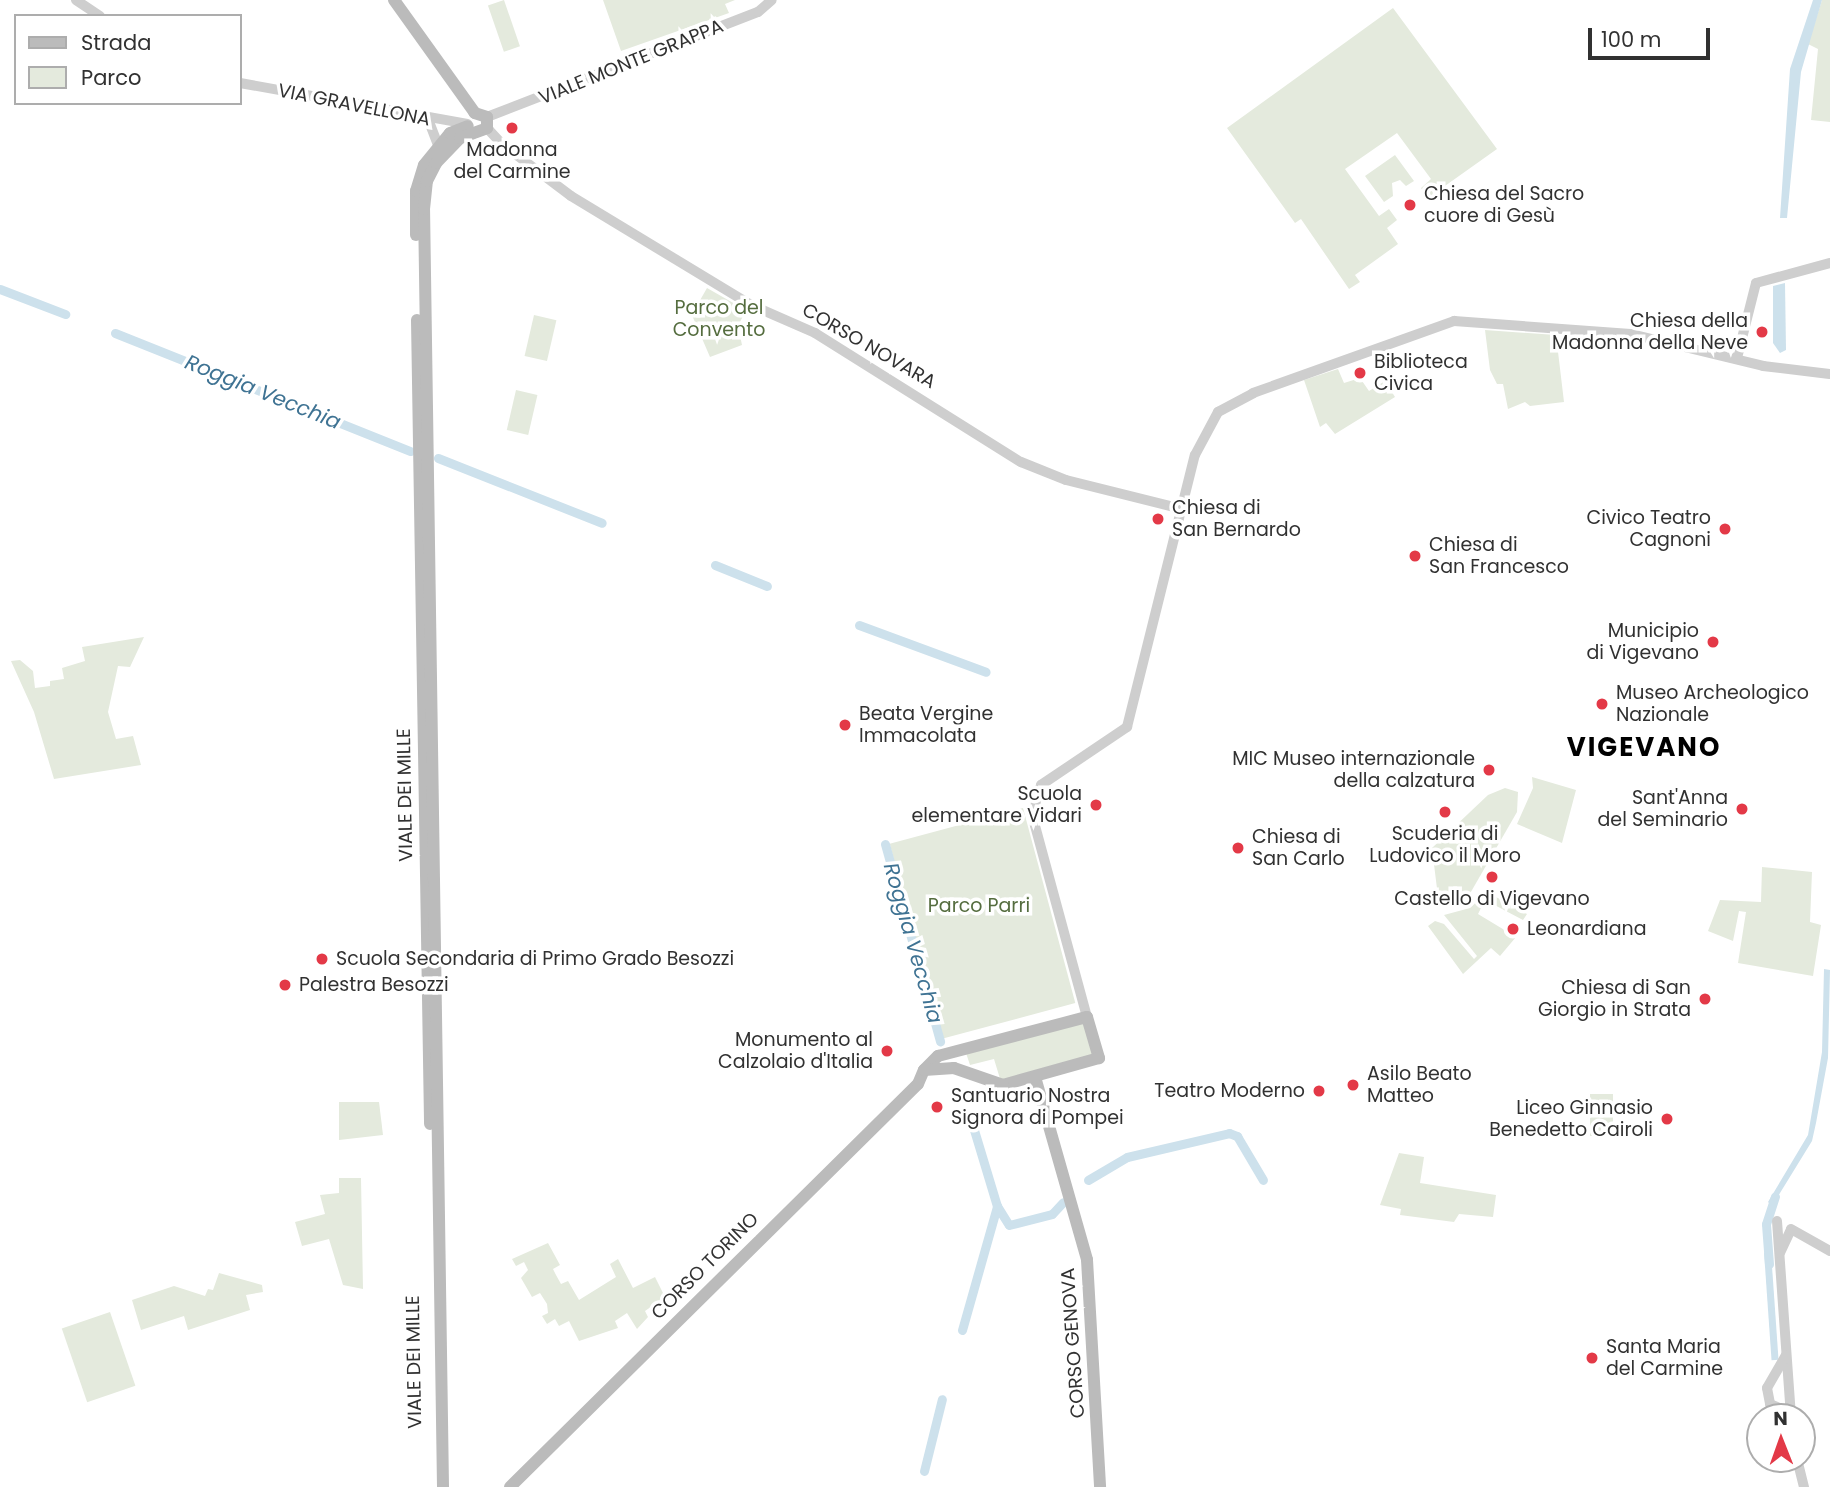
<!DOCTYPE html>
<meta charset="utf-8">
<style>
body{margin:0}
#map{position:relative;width:1830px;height:1487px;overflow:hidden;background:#fff;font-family:Poppins,sans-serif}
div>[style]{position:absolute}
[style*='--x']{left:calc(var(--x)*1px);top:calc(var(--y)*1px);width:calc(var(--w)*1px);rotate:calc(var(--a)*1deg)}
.green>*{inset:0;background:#e4eadd;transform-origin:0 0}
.water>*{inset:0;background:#cde1ec;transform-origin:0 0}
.canal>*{height:9px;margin:-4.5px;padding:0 4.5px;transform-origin:4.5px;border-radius:4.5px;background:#cde1ec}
.tertiary>*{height:10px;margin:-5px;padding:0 5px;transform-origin:5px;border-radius:5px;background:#cecece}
.secondary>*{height:12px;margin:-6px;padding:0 6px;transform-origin:6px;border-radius:6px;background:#bbb}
.dots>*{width:19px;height:19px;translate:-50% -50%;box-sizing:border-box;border:4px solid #fff;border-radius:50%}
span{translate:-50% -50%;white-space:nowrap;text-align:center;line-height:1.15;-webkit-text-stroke:7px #fff;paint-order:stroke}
.street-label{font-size:19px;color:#313131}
.poi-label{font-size:19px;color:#313131}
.left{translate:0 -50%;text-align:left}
.right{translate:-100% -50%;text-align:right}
.park-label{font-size:19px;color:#556d3f}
.water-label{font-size:21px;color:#3f7393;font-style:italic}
.district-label{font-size:26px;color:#000;font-weight:700;letter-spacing:2px}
.legend{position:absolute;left:14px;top:14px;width:228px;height:91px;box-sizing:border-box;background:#fff;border:2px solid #adadad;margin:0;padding:9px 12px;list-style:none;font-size:21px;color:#313131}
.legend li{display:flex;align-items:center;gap:14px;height:35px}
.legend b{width:35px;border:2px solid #adadad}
.north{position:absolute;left:1746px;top:1403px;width:70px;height:70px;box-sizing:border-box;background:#fff;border:2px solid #adadad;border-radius:50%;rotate:359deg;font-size:19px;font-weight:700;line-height:28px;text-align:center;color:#313131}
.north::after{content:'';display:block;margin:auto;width:24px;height:32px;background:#e33947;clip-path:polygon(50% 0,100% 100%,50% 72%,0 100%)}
.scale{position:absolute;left:1588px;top:28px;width:122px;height:32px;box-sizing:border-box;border:4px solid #313131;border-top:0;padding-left:9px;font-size:21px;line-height:24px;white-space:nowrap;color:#313131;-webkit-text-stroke:5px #fff;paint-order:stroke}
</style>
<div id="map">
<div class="green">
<div style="left:504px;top:0;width:49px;height:17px;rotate:71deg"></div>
<div style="clip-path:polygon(603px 0,735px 0,725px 4px,729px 13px,621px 51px)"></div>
<div style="clip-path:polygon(1822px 0,1830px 0,1830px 122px,1811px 120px,1818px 49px,1808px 44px)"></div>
<div style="clip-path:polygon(1393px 8px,1497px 149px,1428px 198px,1421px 188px,1431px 179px,1397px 133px,1345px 169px,1379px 216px,1389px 209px,1397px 220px,1387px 228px,1398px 244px,1355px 275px,1360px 282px,1349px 289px,1301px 219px,1295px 223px,1227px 128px)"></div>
<div style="clip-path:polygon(1395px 155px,1414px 181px,1406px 186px,1400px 180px,1392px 183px,1393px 196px,1384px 202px,1365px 176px)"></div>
<div style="clip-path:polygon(707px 288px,742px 308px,744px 314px,738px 326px,742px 345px,710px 357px,688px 306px,699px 302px)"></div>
<div style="left:534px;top:315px;width:23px;height:42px;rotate:13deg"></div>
<div style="clip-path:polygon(1485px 330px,1556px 335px,1564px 402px,1530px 406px,1525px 402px,1508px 409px,1503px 384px,1497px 384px,1490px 370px)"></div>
<div style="clip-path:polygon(1338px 369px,1344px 383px,1360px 378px,1369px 391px,1385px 381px,1395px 397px,1335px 434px,1326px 423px,1320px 427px,1304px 380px)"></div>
<div style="left:516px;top:390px;width:22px;height:41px;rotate:13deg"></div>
<div style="clip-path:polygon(144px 637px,130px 667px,118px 666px,108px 712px,116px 739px,133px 736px,141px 765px,54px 779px,34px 712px,11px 661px,20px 660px,33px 671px,35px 688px,50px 686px,50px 681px,64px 679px,62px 668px,85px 661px,82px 647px)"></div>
<div style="clip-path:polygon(1532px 777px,1576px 790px,1562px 843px,1517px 824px,1533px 788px)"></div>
<div style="clip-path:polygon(1505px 788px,1518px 792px,1517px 812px,1468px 897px,1452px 906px,1439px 905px,1432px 848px,1488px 795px)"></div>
<div style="left:1023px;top:808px;width:202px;height:138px;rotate:75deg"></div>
<div style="clip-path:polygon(1762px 867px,1812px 872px,1810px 922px,1821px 925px,1813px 976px,1738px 963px,1746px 912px,1739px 911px,1733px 941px,1708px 931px,1720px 900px,1761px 902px)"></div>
<div style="clip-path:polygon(1487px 892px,1527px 914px,1523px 920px,1485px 900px,1478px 914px,1516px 937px,1500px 956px,1491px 948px,1463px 974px,1428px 926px,1435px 921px,1444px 924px,1474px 959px,1477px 956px,1444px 915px,1470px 908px)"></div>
<div style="clip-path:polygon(1084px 1022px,1095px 1056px,1001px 1082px,994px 1059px,970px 1065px,966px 1053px)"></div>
<div style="left:1590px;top:1094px;width:23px;height:42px"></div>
<div style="clip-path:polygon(339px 1102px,379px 1102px,383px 1135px,339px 1140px)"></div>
<div style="clip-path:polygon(1399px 1153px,1424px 1157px,1420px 1183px,1496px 1195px,1493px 1217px,1459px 1214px,1454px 1222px,1400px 1215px,1401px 1209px,1380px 1205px)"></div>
<div style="clip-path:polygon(339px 1178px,361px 1178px,363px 1289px,343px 1285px,329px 1239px,302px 1246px,295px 1222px,325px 1214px,320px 1195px,339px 1193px)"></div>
<div style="clip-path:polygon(548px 1243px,560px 1265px,553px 1269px,556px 1275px,561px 1284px,568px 1281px,579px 1300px,616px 1277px,610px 1264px,618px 1259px,633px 1288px,655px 1277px,665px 1297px,645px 1311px,648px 1317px,637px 1329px,627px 1313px,615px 1321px,618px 1328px,579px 1341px,569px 1321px,559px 1326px,555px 1319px,547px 1324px,542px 1316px,548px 1313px,547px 1304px,540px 1293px,532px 1297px,521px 1278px,528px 1270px,524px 1262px,516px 1266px,512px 1259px)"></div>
<div style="clip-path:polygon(219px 1273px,262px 1285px,263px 1292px,246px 1295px,250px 1310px,188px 1330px,184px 1316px,141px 1330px,132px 1300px,174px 1286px,205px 1296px,208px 1289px,213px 1290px)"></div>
<div style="left:110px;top:1312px;width:78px;height:51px;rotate:71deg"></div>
</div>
<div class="water">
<div style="clip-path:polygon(1813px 0,1822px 0,1801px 72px,1787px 218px,1780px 218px,1790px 69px)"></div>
<div style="clip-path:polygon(1785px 283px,1786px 350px,1780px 353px,1773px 343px,1773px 286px)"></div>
<div style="clip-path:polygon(1824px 969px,1830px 970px,1828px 1058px,1816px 1123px,1812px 1141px,1772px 1206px,1768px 1202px,1808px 1135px,1822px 1052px)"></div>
<div style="left:1771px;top:1252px;width:108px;height:7px;rotate:86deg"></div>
</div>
<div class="canal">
<div style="--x:0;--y:289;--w:70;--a:21"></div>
<div style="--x:115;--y:333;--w:318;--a:21.8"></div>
<div style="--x:438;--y:458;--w:176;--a:21.6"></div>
<div style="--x:715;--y:565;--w:56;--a:22"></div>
<div style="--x:859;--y:625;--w:135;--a:20.3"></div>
<div style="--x:885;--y:844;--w:205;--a:74.4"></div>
<div style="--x:971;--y:1120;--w:90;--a:73.2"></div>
<div style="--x:997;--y:1206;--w:22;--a:58"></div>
<div style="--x:1009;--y:1225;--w:44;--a:-14.3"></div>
<div style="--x:1052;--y:1214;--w:16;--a:-47"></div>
<div style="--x:1088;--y:1180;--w:45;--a:-30.5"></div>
<div style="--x:1127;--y:1157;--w:105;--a:-13.2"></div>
<div style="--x:1229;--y:1133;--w:9;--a:21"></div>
<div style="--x:1237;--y:1136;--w:51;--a:59.4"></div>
<div style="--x:1769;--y:1264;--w:40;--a:-94.3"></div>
<div style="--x:1766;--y:1224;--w:29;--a:-72"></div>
<div style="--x:962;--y:1330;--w:129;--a:-74.2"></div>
<div style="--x:924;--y:1471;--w:74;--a:-76"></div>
</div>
<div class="tertiary">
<div style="--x:76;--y:0;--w:29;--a:34"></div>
<div style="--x:240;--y:83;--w:231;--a:10.2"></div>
<div style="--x:487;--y:117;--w:291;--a:-21.2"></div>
<div style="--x:758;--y:12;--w:18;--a:-41"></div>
<div style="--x:428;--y:119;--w:28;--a:69"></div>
<div style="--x:487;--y:128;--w:22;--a:47"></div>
<div style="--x:502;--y:144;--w:86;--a:37"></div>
<div style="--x:571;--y:196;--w:210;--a:31.2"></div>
<div style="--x:751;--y:305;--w:70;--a:23.6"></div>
<div style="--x:815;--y:333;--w:243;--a:32.1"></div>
<div style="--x:1021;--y:462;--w:48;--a:21.8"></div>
<div style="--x:1066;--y:480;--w:120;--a:14"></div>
<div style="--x:1737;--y:358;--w:77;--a:-75.8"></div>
<div style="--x:1756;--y:283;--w:77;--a:-15.1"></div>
<div style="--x:1087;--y:1017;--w:199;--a:-105.2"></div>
<div style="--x:1035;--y:825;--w:26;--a:-88"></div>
<div style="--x:1036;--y:799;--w:15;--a:-70"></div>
<div style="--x:1041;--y:785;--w:104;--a:-34"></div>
<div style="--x:1127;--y:727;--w:280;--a:-76"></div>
<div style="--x:1195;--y:455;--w:49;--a:-61.9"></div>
<div style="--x:1218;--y:412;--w:40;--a:-28"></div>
<div style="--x:1253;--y:393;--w:214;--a:-19.7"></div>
<div style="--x:1454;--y:321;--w:177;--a:4.2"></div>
<div style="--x:1631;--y:334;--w:136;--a:13.6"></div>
<div style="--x:1763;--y:366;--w:67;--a:6.8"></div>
<div style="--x:1777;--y:1221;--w:196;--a:85.9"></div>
<div style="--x:1780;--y:1253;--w:26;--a:-65"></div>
<div style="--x:1791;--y:1229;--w:45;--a:29.4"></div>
<div style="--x:1767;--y:1388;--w:16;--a:79"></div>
<div style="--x:1770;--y:1404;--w:23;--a:23"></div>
<div style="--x:1767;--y:1388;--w:38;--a:-60"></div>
<div style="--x:1797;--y:1459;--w:29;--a:76"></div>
</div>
<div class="secondary">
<div style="--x:394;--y:0;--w:139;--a:54.4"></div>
<div style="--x:416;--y:235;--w:44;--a:-90"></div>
<div style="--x:416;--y:191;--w:27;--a:-73"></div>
<div style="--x:424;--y:165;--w:41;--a:-50.9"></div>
<div style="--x:450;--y:133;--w:19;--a:-21"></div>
<div style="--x:417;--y:320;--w:804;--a:89.07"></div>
<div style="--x:1035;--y:1077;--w:190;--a:74.1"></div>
<div style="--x:1087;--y:1260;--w:227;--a:86.7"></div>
<div style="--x:443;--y:1487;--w:1278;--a:-90.85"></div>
<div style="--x:424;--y:209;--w:28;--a:-84"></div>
<div style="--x:427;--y:181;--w:20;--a:-63"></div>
<div style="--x:436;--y:163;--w:35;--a:-46"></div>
<div style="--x:460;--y:138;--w:29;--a:-20"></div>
<div style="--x:487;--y:128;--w:11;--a:-90"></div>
<div style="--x:487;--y:117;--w:13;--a:-162"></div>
<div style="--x:510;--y:1487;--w:573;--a:-44.65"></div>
<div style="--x:918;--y:1084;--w:15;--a:-67"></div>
<div style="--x:924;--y:1070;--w:20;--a:-45"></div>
<div style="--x:938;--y:1056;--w:154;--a:-14.7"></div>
<div style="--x:1087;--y:1017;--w:43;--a:73.7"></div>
<div style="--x:1099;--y:1058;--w:100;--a:164.3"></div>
<div style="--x:1003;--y:1085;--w:52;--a:-160.9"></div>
<div style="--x:954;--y:1068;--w:30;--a:176"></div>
</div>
<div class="dots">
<div style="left:512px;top:128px;background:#e33947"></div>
<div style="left:1410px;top:205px;background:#e33947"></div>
<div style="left:1762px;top:332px;background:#e33947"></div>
<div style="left:1360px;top:373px;background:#e33947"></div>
<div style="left:1158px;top:519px;background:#e33947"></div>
<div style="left:1725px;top:529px;background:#e33947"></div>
<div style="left:1415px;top:556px;background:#e33947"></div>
<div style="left:1713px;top:642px;background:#e33947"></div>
<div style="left:1602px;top:704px;background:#e33947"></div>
<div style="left:845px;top:725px;background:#e33947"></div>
<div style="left:1489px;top:770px;background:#e33947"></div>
<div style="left:1096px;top:805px;background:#e33947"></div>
<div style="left:1742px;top:809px;background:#e33947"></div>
<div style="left:1445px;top:812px;background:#e33947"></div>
<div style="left:1238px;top:848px;background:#e33947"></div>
<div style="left:1492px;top:877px;background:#e33947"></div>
<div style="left:1513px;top:929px;background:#e33947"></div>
<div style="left:322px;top:959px;background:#e33947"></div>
<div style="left:285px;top:985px;background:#e33947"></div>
<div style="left:1705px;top:999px;background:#e33947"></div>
<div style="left:887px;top:1051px;background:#e33947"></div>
<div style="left:1353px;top:1085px;background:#e33947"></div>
<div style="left:1319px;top:1091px;background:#e33947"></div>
<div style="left:937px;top:1107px;background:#e33947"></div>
<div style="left:1667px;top:1119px;background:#e33947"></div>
<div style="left:1592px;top:1358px;background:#e33947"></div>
</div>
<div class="street-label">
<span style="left:631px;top:62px;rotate:-22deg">VIALE MONTE GRAPPA</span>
<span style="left:354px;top:105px;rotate:11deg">VIA GRAVELLONA</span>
<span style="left:869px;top:346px;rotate:30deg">CORSO NOVARA</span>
<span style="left:405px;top:795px;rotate:-91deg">VIALE DEI MILLE</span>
<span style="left:705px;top:1266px;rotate:-45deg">CORSO TORINO</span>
<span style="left:1073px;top:1343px;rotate:-94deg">CORSO GENOVA</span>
<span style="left:414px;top:1362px;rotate:-91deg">VIALE DEI MILLE</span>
</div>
<div class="poi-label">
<span style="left:512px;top:161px">Madonna<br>del Carmine</span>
<span class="left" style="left:1424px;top:205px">Chiesa del Sacro<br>cuore di Gesù</span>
<span class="right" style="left:1748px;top:332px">Chiesa della<br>Madonna della Neve</span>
<span class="left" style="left:1374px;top:373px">Biblioteca<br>Civica</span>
<span class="left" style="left:1172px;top:519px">Chiesa di<br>San Bernardo</span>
<span class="right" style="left:1711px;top:529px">Civico Teatro<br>Cagnoni</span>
<span class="left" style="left:1429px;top:556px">Chiesa di<br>San Francesco</span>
<span class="right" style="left:1699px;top:642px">Municipio<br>di Vigevano</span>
<span class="left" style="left:1616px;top:704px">Museo Archeologico<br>Nazionale</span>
<span class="left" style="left:859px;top:725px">Beata Vergine<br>Immacolata</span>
<span class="right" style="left:1475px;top:770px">MIC Museo internazionale<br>della calzatura</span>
<span class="right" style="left:1082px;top:805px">Scuola<br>elementare Vidari</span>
<span class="right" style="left:1728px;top:809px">Sant'Anna<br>del Seminario</span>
<span style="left:1445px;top:845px">Scuderia di<br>Ludovico il Moro</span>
<span class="left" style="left:1252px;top:848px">Chiesa di<br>San Carlo</span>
<span style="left:1492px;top:899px">Castello di Vigevano</span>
<span class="left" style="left:1527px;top:929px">Leonardiana</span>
<span class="left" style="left:336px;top:959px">Scuola Secondaria di Primo Grado Besozzi</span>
<span class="left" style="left:299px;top:985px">Palestra Besozzi</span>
<span class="right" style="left:1691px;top:999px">Chiesa di San<br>Giorgio in Strata</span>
<span class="right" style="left:873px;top:1051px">Monumento al<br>Calzolaio d'Italia</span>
<span class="left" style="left:1367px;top:1085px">Asilo Beato<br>Matteo</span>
<span class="right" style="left:1305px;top:1091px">Teatro Moderno</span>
<span class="left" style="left:951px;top:1107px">Santuario Nostra<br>Signora di Pompei</span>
<span class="right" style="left:1653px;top:1119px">Liceo Ginnasio<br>Benedetto Cairoli</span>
<span class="left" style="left:1606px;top:1358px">Santa Maria<br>del Carmine</span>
</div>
<div class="park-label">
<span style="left:719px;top:319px">Parco del<br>Convento</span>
<span style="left:979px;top:906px">Parco Parri</span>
</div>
<div class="water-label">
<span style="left:263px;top:392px;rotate:22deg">Roggia Vecchia</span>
<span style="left:913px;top:943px;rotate:74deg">Roggia Vecchia</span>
</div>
<div class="district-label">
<span style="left:1644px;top:748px">VIGEVANO</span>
</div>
<ul class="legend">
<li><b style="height:9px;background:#bbb"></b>Strada</li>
<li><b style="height:19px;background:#e4eadd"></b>Parco</li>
</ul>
<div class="north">N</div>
<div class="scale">100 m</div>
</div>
